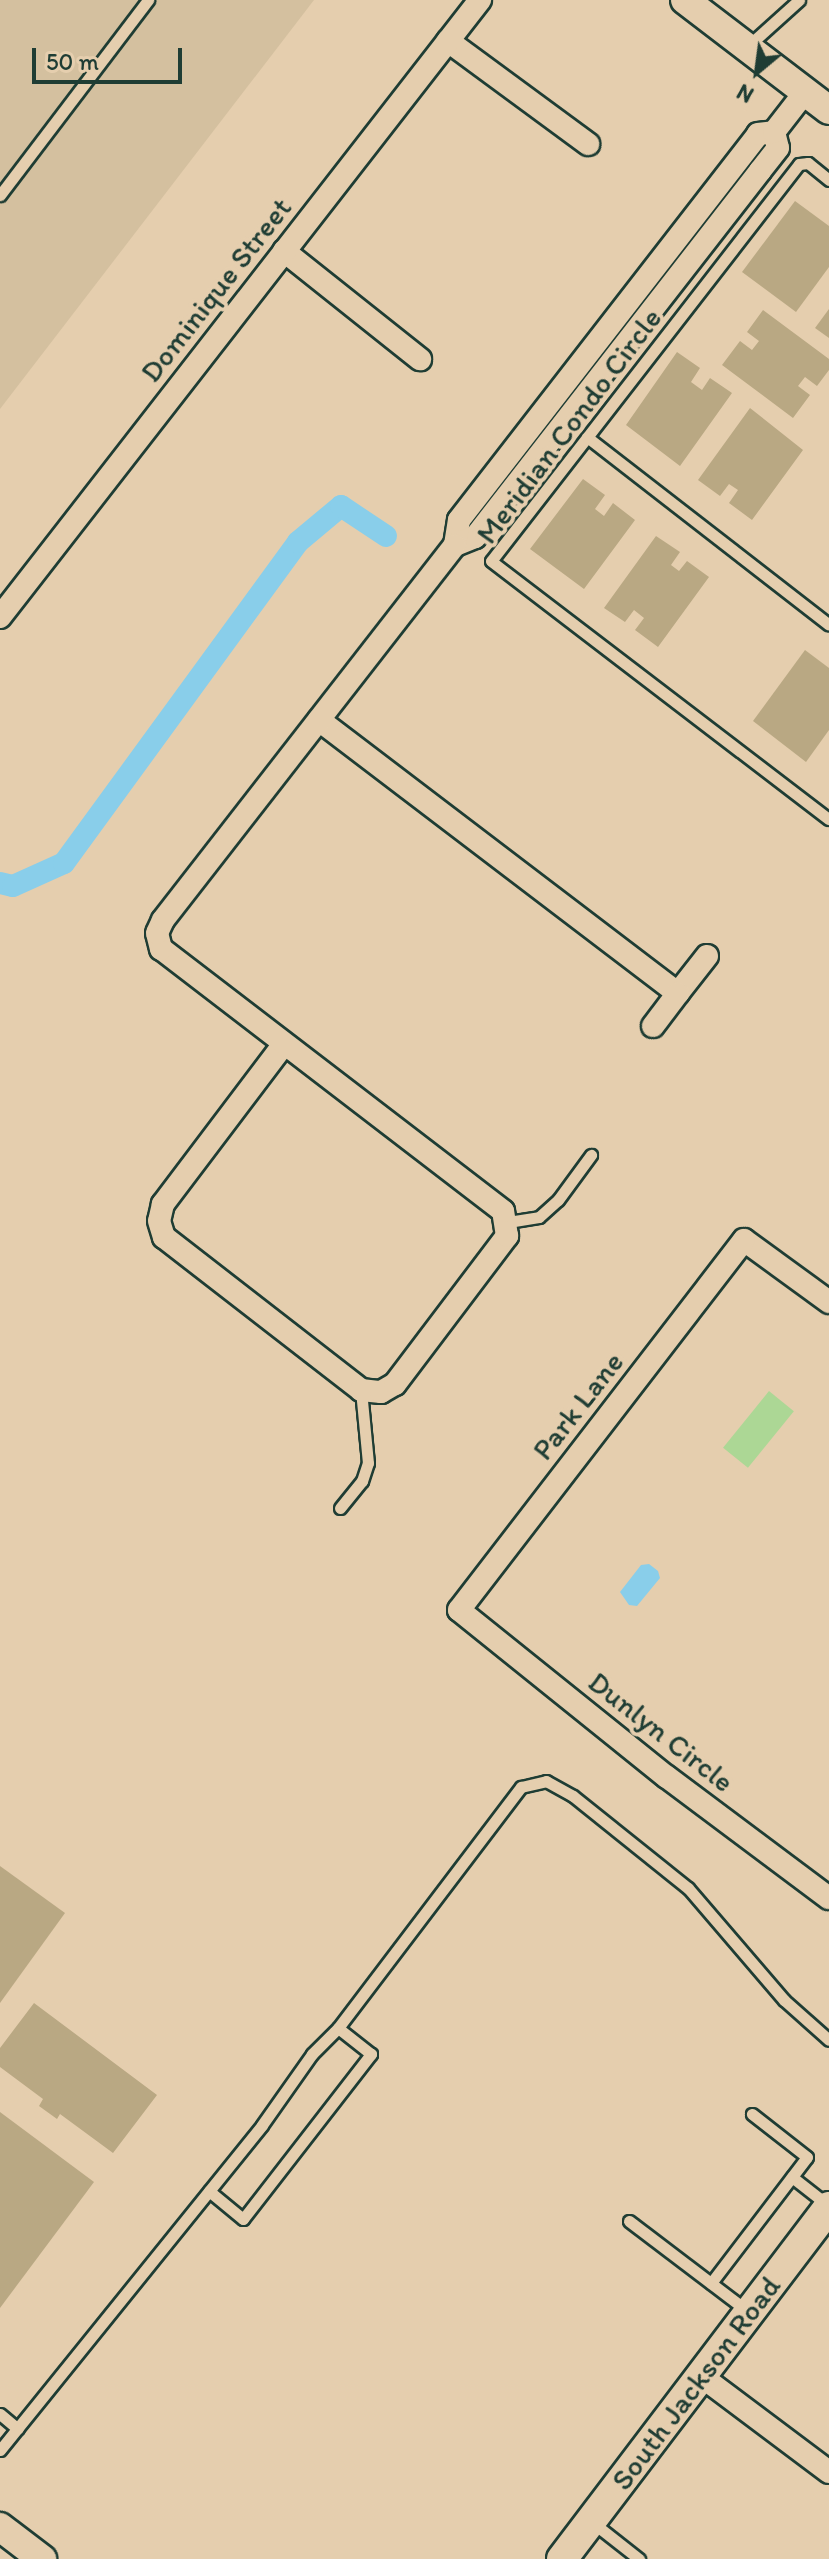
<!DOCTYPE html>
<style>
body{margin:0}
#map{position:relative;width:829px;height:2559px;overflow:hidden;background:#e5ceae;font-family:Itim,sans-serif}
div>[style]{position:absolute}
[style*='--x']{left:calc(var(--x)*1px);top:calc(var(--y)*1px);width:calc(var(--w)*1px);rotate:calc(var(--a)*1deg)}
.built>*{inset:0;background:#d4c09f}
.green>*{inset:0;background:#acd795;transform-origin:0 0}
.water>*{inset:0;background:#89ceea}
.canal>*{height:22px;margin:-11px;padding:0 11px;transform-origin:11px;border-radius:11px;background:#89ceea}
.building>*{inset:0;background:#b9a883}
.roads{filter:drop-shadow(2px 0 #1f3d34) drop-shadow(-2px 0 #1f3d34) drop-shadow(0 2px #1f3d34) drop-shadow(0 -2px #1f3d34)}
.service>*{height:11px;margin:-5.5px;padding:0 5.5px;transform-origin:5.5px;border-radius:5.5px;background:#e5ceae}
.minor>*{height:22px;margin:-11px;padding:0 11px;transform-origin:11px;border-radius:11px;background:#e5ceae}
.tertiary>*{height:28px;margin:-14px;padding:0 14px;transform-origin:14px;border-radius:14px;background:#e5ceae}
.secondary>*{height:30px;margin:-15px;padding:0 15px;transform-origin:15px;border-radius:15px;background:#e5ceae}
span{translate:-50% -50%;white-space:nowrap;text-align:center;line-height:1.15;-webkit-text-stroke:8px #e5ceae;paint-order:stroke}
.street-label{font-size:30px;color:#1f3d34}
.north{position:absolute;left:717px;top:32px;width:80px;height:80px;-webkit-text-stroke:6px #e5ceae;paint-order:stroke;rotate:209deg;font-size:22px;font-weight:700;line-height:32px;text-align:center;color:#1f3d34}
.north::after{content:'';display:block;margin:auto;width:28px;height:36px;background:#1f3d34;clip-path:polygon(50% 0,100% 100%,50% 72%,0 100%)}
.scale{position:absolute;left:32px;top:48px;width:150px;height:36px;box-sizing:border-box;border:4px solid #1f3d34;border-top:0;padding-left:10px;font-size:24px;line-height:28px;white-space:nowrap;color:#1f3d34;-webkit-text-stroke:6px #e5ceae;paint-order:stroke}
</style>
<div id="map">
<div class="built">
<div style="clip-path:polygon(0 0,314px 0,0 409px)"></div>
</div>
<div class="green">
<div style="left:769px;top:1391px;width:32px;height:73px;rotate:39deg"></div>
</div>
<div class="water">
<div style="clip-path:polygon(649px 1564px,658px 1571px,660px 1578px,637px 1606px,629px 1605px,620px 1592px,641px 1565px)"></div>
</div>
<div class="canal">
<div style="--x:0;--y:883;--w:13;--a:13"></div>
<div style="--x:13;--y:886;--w:56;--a:-24.3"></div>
<div style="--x:64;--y:863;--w:397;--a:-53.9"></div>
<div style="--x:298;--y:542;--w:56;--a:-39.9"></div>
<div style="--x:341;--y:506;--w:54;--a:33.7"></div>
</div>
<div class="building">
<div style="clip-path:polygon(795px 201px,829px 226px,829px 267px,796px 312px,742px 272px)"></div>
<div style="clip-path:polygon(829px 309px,829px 338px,815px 328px)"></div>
<div style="clip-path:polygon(763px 310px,829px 359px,829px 370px,817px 386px,805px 377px,798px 386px,810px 395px,793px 418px,722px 365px,740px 341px,752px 350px,759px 341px,747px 332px)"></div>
<div style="clip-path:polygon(677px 352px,700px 368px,691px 382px,702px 390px,710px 378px,732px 393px,680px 466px,626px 425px)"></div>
<div style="clip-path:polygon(750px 408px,803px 450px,752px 520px,729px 503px,738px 490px,729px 484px,720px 496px,698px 480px)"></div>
<div style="clip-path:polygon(583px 479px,605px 495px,595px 509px,604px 516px,613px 503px,635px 520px,584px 589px,530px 549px)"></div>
<div style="clip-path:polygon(656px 536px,680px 552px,671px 565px,679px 571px,687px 561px,709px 577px,658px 647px,635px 630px,644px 618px,634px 610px,625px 622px,604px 608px)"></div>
<div style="clip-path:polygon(805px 650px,829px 668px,829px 730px,806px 762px,753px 721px)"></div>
<div style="clip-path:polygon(0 1866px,65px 1913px,0 2003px)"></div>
<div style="clip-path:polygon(34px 2003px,157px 2095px,113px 2153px,60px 2114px,57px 2119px,39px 2106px,43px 2099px,0 2067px,0 2048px)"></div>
<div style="clip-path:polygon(0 2112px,94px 2182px,0 2308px)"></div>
</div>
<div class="roads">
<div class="service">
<div style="--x:747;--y:47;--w:70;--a:-42.1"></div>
<div style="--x:829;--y:180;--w:27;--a:-141"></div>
<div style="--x:808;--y:163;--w:9;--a:174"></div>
<div style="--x:799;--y:164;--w:502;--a:127.8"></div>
<div style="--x:491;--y:561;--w:425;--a:37.4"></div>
<div style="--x:0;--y:195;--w:245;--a:-52.8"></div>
<div style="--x:587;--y:437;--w:306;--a:37.8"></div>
<div style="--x:508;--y:1222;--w:31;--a:-9"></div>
<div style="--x:539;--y:1217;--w:25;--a:-42"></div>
<div style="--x:558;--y:1200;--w:56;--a:-53.7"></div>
<div style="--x:340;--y:1508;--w:35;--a:-51"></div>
<div style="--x:362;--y:1481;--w:19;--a:-72"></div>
<div style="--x:368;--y:1463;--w:73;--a:-95.5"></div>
<div style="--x:792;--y:2177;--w:47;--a:38.1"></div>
<div style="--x:209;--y:2191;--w:44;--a:39.5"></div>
<div style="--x:243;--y:2219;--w:209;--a:-52.2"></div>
<div style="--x:371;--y:2054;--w:42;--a:-141.8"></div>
<div style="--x:629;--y:2221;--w:151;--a:37.2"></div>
<div style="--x:711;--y:2283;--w:158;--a:-52.7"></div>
<div style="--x:807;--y:2157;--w:70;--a:-142"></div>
<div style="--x:0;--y:2414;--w:23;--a:40"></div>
<div style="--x:0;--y:2450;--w:417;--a:-51.1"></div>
<div style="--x:262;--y:2125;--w:87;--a:-54.8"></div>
<div style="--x:312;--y:2054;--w:37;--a:-45"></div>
<div style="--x:338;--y:2028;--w:303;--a:-52.8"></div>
<div style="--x:521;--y:1787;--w:26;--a:-13"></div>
<div style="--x:546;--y:1781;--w:31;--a:29"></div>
<div style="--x:573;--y:1796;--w:147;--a:38.7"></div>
<div style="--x:688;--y:1888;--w:148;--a:49.4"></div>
<div style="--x:784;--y:2000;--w:60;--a:41.6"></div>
<div style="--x:592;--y:2522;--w:60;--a:38.2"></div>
</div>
<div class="minor">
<div style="--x:448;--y:41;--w:174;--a:36.3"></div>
<div style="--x:774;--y:132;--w:16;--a:76"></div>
<div style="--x:778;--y:148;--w:29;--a:128"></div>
<div style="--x:760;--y:171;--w:464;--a:127.9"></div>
<div style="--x:475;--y:537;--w:22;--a:158"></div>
<div style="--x:455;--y:545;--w:25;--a:-81"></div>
<div style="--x:459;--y:520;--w:488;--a:-52.2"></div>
<div style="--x:758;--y:134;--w:16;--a:-7"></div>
<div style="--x:774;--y:132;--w:51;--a:-52.2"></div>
<div style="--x:284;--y:251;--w:174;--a:38.5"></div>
<div style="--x:0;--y:617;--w:782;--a:-52.12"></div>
<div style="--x:319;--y:720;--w:451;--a:37.3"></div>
<div style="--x:678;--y:993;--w:47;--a:-51.9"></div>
<div style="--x:653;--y:1026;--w:41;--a:-52.9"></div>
<div style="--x:284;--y:1044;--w:201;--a:127.1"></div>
<div style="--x:163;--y:1204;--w:17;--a:103"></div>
<div style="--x:159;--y:1221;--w:17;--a:73"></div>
<div style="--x:164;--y:1237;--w:249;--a:37.8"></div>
<div style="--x:361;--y:1390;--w:20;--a:6"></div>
<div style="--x:381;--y:1392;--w:16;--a:-30"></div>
<div style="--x:395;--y:1384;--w:186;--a:-52.9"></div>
<div style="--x:507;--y:1236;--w:25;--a:-99"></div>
<div style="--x:503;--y:1211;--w:431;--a:-142.5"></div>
<div style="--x:161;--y:949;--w:16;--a:-104"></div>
<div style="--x:157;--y:933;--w:14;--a:-65"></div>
<div style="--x:163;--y:920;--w:475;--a:-52.1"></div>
<div style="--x:829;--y:1302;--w:105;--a:-143.9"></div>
<div style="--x:744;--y:1240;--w:467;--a:127.6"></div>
<div style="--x:459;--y:1610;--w:267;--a:38.8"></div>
<div style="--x:667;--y:1777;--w:202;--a:36.8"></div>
<div style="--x:701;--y:2376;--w:160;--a:36.9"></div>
</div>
<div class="tertiary">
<div style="--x:685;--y:0;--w:181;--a:37.4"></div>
<div style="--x:0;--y:2527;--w:53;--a:37.3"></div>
</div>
<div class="secondary">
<div style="--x:562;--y:2559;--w:442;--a:-52.8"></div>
</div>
</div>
<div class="street-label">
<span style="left:216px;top:290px;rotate:-52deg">Dominique Street</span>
<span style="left:569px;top:426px;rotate:-53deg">Meridian Condo Circle</span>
<span style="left:578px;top:1406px;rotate:-52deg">Park Lane</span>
<span style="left:661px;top:1732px;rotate:38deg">Dunlyn Circle</span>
<span style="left:696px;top:2383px;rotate:-53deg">South Jackson Road</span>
</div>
<div class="north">N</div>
<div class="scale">50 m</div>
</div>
